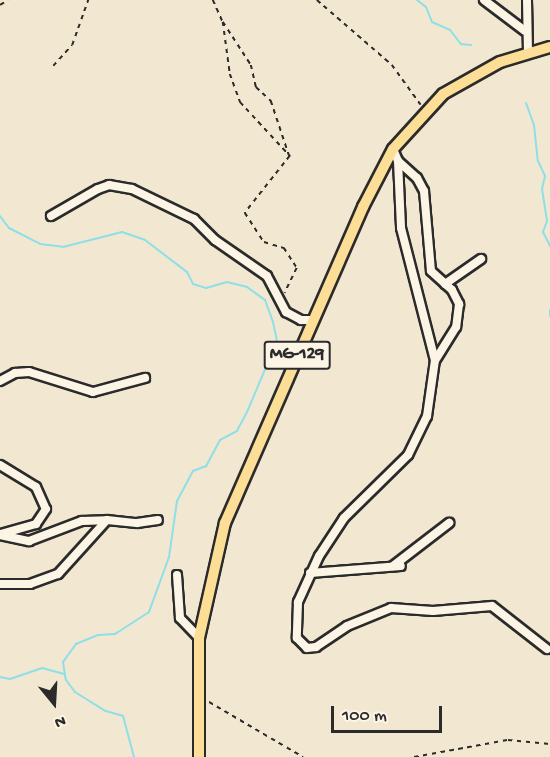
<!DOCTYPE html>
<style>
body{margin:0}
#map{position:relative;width:550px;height:757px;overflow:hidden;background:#f2e8d1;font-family:"Gochi Hand",sans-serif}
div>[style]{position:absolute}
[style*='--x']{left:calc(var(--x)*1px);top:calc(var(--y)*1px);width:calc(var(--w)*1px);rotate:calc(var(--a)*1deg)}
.stream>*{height:2px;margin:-1px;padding:0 1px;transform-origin:1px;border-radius:1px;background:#8edfe7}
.path>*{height:1.5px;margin-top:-0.75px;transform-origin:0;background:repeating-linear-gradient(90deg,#2b2b2b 0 4.5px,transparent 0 9px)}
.roads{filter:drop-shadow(2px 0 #2b2b2b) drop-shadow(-2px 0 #2b2b2b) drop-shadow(0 2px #2b2b2b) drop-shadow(0 -2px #2b2b2b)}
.minor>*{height:8px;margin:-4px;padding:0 4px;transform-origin:4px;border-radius:4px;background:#fcf5e5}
.major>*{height:10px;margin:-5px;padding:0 5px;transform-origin:5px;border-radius:5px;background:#fdde96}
span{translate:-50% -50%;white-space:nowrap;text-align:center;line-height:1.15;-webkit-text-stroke:5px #fcf5e5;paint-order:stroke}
.shield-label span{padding:2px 4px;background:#fcf5e5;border:2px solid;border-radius:4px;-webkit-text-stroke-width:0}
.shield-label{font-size:18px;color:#2b2b2b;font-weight:700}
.north{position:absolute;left:24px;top:673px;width:60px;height:60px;-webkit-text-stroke:4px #fcf5e5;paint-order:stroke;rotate:162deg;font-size:16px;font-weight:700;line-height:24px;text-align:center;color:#2b2b2b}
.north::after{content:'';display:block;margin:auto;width:21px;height:27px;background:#2b2b2b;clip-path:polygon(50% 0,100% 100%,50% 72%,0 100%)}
.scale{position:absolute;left:331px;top:706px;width:111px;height:27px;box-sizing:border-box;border:3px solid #2b2b2b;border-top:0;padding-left:8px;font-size:18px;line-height:21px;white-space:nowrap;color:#2b2b2b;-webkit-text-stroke:4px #fcf5e5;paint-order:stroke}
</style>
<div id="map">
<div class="stream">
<div style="--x:417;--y:0;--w:11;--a:38"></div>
<div style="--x:426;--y:7;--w:16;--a:68"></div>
<div style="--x:432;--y:22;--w:20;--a:24"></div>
<div style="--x:450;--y:30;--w:18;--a:52"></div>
<div style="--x:461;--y:44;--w:10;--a:6"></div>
<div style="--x:526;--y:103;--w:23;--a:70"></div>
<div style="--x:534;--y:125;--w:36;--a:84"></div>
<div style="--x:538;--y:161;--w:17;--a:65"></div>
<div style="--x:545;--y:176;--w:13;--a:103"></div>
<div style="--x:542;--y:189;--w:32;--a:81"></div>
<div style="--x:547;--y:221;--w:12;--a:110"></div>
<div style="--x:543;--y:232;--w:16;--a:63"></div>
<div style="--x:0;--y:216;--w:15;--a:53"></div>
<div style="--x:9;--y:228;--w:35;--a:27"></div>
<div style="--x:40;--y:244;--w:23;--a:7"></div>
<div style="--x:63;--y:247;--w:61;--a:-14.3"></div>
<div style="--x:122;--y:232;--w:24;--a:19"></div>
<div style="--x:145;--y:240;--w:53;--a:37.3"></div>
<div style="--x:187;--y:272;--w:13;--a:63"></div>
<div style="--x:193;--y:284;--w:14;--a:17"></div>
<div style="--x:206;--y:288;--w:22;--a:-16"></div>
<div style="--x:227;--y:282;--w:21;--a:14"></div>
<div style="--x:247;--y:287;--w:22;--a:36"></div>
<div style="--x:265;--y:300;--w:23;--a:70"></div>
<div style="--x:273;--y:322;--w:19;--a:78"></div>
<div style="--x:277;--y:341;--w:77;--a:112.9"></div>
<div style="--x:247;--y:412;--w:21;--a:118"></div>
<div style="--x:237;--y:431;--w:19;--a:152"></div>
<div style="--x:220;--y:440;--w:30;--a:118"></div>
<div style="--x:206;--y:466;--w:14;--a:159"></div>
<div style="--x:193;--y:471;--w:34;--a:118"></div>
<div style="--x:177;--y:501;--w:57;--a:98.1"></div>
<div style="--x:169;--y:557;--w:59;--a:110"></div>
<div style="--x:149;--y:612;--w:40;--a:147.1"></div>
<div style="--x:115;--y:634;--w:17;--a:177"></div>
<div style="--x:98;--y:635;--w:24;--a:158"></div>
<div style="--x:76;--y:644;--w:22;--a:126"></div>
<div style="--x:63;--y:662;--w:18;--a:81"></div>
<div style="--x:66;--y:680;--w:15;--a:53"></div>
<div style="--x:75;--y:692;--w:36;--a:32"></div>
<div style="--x:106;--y:711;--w:18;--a:16"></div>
<div style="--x:123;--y:716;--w:42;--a:75"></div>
<div style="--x:550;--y:310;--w:6;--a:90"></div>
<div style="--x:0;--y:677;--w:10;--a:11"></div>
<div style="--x:10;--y:679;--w:34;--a:-19"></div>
<div style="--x:42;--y:668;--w:24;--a:15"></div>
</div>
<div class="path">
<div style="--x:213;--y:0;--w:24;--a:66"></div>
<div style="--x:223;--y:22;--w:52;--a:82.3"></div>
<div style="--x:230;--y:74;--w:30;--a:70"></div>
<div style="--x:240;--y:102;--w:74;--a:47.2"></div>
<div style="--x:290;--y:156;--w:73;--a:128.3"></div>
<div style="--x:245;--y:213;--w:35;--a:57"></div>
<div style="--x:264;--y:242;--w:21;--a:17"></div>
<div style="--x:284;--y:248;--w:24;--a:57"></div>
<div style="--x:297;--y:268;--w:28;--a:116"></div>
<div style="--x:317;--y:0;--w:99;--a:40.9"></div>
<div style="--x:392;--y:65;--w:49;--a:54.1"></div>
<div style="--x:0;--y:5;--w:9;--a:-32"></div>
<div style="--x:223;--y:22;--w:51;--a:56.9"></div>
<div style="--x:251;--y:65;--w:23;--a:77"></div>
<div style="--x:256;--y:87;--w:21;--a:43"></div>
<div style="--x:271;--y:101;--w:57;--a:71.6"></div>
<div style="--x:53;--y:66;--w:28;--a:-48"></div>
<div style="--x:72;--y:45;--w:48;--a:-70.4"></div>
<div style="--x:209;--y:702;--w:109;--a:30.3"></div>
<div style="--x:414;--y:757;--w:96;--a:-10.3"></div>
<div style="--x:508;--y:740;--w:42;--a:5.4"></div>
</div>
<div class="roads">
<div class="minor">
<div style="--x:484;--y:0;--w:51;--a:37.1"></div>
<div style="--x:527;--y:0;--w:52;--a:88.9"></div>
<div style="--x:393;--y:149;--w:13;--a:67"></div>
<div style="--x:398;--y:161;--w:67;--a:87.4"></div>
<div style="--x:401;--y:228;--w:136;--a:75.6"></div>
<div style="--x:435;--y:360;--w:57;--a:98.1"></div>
<div style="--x:427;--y:416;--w:43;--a:116"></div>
<div style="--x:408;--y:455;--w:90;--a:135.5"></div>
<div style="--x:344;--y:518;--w:45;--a:123.3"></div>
<div style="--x:319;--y:556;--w:51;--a:114.5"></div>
<div style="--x:298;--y:602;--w:36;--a:92"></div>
<div style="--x:297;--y:638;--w:14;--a:45"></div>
<div style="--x:307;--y:648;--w:9;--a:-6"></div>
<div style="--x:316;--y:647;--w:37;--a:-34"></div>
<div style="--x:347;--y:626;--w:48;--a:-22.2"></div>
<div style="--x:391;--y:608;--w:42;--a:4.1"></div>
<div style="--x:433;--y:611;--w:59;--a:-4.8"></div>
<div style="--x:492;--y:606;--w:70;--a:38"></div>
<div style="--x:398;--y:161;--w:25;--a:42"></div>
<div style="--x:417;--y:178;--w:15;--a:62"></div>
<div style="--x:424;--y:191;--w:80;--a:85"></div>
<div style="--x:431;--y:271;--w:28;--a:42"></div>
<div style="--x:452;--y:290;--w:16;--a:63"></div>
<div style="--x:459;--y:304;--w:23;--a:97"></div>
<div style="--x:456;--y:327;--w:39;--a:122"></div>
<div style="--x:51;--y:216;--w:54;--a:-29.9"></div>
<div style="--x:98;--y:189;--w:12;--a:-20"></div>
<div style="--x:109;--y:185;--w:23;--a:10"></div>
<div style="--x:132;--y:189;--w:69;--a:25.8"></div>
<div style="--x:194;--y:219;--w:30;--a:45"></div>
<div style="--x:215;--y:240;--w:63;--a:34.7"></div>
<div style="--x:267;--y:276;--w:41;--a:62.2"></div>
<div style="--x:286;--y:312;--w:17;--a:28"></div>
<div style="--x:301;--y:320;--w:11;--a:0"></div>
<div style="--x:445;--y:284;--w:44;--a:-34.8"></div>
<div style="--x:0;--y:381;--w:17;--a:-28"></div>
<div style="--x:15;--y:373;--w:14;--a:-4"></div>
<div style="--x:29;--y:372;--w:67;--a:17.4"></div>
<div style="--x:93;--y:392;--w:54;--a:-15.1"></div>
<div style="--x:0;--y:465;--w:42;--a:31.4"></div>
<div style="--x:36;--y:487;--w:24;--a:66"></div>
<div style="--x:46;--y:509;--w:18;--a:124"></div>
<div style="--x:36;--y:524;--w:37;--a:164"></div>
<div style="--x:0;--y:535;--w:30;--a:12"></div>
<div style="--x:29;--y:541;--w:57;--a:-20.7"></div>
<div style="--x:82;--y:521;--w:24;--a:-2"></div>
<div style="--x:393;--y:566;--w:71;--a:-37.5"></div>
<div style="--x:310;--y:573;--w:91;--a:-4.4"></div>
<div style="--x:177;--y:575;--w:43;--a:86"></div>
<div style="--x:180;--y:618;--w:28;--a:46"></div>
<div style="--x:0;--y:584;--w:30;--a:0"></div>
<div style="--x:30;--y:584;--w:30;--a:-20"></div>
<div style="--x:58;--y:574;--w:73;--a:-47.8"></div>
<div style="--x:107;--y:520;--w:30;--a:6"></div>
<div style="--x:137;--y:523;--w:21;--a:-8"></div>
</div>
<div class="major">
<div style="--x:199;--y:757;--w:119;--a:-90"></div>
<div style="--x:199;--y:638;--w:118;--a:-77.3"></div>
<div style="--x:225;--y:523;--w:345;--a:-66.4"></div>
<div style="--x:363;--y:207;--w:65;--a:-62.7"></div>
<div style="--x:393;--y:149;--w:74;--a:-47.7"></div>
<div style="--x:443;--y:94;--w:65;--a:-29.3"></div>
<div style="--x:500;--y:62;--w:52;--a:-16.7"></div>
</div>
</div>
<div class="shield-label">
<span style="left:297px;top:355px">MG-129</span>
</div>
<div class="north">N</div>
<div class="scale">100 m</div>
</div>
